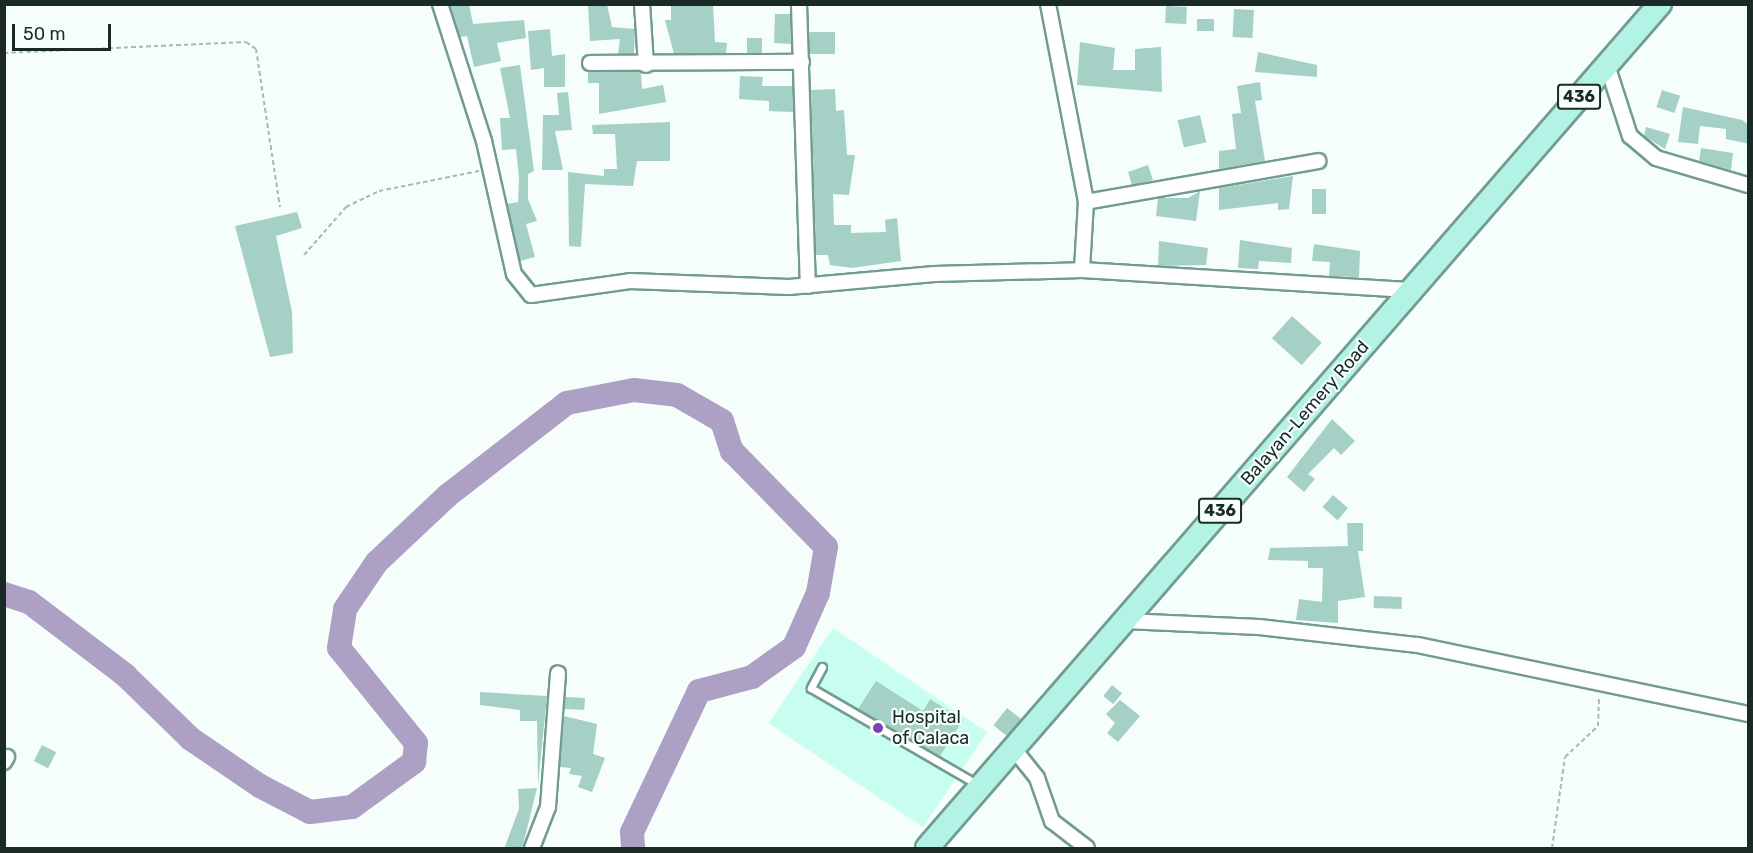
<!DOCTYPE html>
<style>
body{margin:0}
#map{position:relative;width:1753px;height:853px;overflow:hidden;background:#f5fefb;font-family:Rubik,sans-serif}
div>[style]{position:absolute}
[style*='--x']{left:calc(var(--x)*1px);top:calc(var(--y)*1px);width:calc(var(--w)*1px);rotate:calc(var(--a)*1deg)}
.built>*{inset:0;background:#c8fef0;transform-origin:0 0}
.river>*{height:24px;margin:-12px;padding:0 12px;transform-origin:12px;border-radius:12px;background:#ada0c5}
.building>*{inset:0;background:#a5d0c5;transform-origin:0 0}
.path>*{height:2px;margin-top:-1px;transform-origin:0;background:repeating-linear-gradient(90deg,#abb7b3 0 4.5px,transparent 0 7.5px)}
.roads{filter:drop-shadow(2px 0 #729c92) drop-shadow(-2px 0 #729c92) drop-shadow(0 2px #729c92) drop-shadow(0 -2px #729c92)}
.lane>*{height:7px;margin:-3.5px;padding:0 3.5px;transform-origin:3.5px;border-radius:3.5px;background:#fff}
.street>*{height:14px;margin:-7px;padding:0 7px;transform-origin:7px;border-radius:7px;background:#fff}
.primary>*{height:22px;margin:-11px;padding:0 11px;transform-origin:11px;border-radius:11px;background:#b3f3e5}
.dots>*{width:16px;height:16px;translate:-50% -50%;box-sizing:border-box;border:3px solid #f5fefb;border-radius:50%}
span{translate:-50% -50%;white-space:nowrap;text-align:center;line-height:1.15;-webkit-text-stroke:4.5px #f5fefb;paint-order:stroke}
.shield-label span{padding:2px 4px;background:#f5fefb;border:2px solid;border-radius:4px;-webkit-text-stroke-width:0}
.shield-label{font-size:16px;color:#1a2b27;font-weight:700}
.street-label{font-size:18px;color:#1a2b27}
.poi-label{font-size:18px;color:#1a2b27}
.left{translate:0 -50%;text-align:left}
.frame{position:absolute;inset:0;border:6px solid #1a2b27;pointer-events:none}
.scale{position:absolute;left:12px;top:24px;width:99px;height:27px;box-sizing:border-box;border:3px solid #1a2b27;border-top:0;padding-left:8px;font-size:18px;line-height:21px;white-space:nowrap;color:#1a2b27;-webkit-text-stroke:4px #f5fefb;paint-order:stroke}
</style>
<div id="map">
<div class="built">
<div style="left:833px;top:628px;width:186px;height:115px;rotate:34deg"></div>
</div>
<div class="river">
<div style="--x:4;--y:594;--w:26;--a:18"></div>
<div style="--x:29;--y:602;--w:121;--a:37.2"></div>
<div style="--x:125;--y:675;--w:92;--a:44.1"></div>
<div style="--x:191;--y:739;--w:83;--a:34.3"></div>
<div style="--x:260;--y:786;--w:56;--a:27.5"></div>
<div style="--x:310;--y:812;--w:42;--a:-6.8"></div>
<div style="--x:352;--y:807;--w:77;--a:-36"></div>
<div style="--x:414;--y:762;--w:19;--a:-84"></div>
<div style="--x:416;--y:743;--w:122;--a:-129"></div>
<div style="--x:339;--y:648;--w:39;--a:-81"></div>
<div style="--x:345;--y:609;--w:57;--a:-55.8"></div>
<div style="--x:377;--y:562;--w:96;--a:-43.3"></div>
<div style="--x:447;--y:496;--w:152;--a:-37.8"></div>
<div style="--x:567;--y:403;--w:68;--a:-11"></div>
<div style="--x:634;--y:390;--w:43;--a:6.6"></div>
<div style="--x:677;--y:395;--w:52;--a:30"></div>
<div style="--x:722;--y:421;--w:32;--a:72"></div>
<div style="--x:732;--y:451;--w:134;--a:45.6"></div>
<div style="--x:826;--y:547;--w:47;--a:99.9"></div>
<div style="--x:818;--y:593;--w:59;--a:114"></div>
<div style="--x:794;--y:647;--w:52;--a:144.5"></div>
<div style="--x:752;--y:677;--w:55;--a:165.2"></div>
<div style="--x:699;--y:691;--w:156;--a:115.4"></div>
<div style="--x:632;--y:832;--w:16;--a:86"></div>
</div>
<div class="building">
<div style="clip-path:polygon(450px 4px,469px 4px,473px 24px,524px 20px,526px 38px,497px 43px,501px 61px,474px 67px,467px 36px,460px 37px)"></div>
<div style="clip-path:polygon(588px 4px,607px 4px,612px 27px,635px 29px,634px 54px,618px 54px,620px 39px,590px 41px)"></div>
<div style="clip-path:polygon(671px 4px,713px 4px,715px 42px,727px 43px,726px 53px,674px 54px,665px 20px,671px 20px)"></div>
<div style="left:1166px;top:6px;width:21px;height:17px;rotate:3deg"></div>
<div style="left:1234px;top:9px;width:20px;height:28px;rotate:3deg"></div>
<div style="clip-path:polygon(775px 14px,790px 14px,791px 44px,774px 43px)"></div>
<div style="left:1197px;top:19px;width:17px;height:12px"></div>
<div style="clip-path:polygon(550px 29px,552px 56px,565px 54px,565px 87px,544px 87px,544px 68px,531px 70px,528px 31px)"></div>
<div style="left:809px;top:32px;width:26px;height:22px"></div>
<div style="left:747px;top:38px;width:15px;height:15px"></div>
<div style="clip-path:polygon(1080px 42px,1115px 48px,1113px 70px,1135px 70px,1135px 49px,1161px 47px,1162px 92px,1077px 85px)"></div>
<div style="clip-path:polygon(1258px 52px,1317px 65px,1317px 77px,1255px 72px)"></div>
<div style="clip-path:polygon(520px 65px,534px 171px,528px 174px,528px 199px,537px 221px,526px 224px,535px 257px,520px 261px,507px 204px,518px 202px,519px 178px,516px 149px,502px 150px,500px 118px,510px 118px,500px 68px)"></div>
<div style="clip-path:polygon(588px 72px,641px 72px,642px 89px,663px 85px,666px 102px,599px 114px,599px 83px,588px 83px)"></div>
<div style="clip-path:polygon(740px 76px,763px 77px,762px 86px,793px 86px,793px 112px,769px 111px,769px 101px,739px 99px)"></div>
<div style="clip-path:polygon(1260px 82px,1262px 100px,1255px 101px,1265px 161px,1219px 169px,1219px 151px,1236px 149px,1232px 114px,1241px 113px,1237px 86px)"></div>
<div style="clip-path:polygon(835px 89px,836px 111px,844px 110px,847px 155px,855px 155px,849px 195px,833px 194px,834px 225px,851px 225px,851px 233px,886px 232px,885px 220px,897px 218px,901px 261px,852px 268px,830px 265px,828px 255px,816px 255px,811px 90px)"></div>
<div style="left:1662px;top:90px;width:19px;height:18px;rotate:18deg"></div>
<div style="clip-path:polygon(568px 92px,572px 130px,555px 131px,563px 170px,542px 170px,543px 115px,559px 115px,557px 93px)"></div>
<div style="clip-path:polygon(1683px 107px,1742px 120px,1749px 125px,1749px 144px,1726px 139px,1726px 129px,1700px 126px,1698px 144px,1678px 142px)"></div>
<div style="left:1200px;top:115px;width:28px;height:23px;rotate:77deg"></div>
<div style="clip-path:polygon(670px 122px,670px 161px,637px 161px,633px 186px,585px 184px,581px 247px,569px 246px,568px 172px,604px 176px,604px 169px,617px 169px,615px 134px,593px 134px,592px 125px)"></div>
<div style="clip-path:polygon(1646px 127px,1670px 134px,1665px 149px,1644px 136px)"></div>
<div style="clip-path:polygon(1701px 148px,1733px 153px,1731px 170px,1699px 161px)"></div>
<div style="clip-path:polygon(1148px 165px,1153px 180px,1132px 185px,1128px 172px)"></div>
<div style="clip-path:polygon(1293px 176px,1289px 209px,1278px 210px,1278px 203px,1219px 210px,1219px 188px)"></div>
<div style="left:1312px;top:189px;width:14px;height:25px"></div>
<div style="clip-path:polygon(1200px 191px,1196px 221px,1156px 216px,1158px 198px,1188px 198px)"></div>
<div style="clip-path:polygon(297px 212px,302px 228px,276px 236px,292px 312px,293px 353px,270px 357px,235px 226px)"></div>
<div style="clip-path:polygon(1240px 240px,1292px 248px,1291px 263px,1259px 261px,1258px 269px,1238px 268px)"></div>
<div style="clip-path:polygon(1159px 241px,1208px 248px,1206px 265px,1158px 266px)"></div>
<div style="clip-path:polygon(1314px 244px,1360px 251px,1359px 277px,1329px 276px,1330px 262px,1312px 261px)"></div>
<div style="left:1292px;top:316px;width:40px;height:30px;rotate:42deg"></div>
<div style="clip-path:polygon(1332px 419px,1355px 441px,1341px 455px,1334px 448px,1308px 474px,1315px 479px,1304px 492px,1287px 477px)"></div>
<div style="left:1333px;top:495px;width:20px;height:16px;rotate:41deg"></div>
<div style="clip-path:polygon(1347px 523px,1363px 523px,1363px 551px,1358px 551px,1365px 597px,1338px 601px,1338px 623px,1296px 620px,1299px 599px,1322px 602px,1323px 568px,1308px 568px,1308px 561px,1268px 560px,1270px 548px,1348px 546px)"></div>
<div style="left:1374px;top:596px;width:28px;height:12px;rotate:2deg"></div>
<div style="clip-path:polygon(876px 681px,923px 711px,930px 699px,963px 720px,940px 756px,858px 709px)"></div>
<div style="left:1112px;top:685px;width:13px;height:14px;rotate:39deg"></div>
<div style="clip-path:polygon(480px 692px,547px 696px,538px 785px,537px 721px,520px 721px,520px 710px,480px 705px)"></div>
<div style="left:565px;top:697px;width:20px;height:12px;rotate:3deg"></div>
<div style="clip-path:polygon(1120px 700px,1140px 716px,1118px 742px,1107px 733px,1115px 723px,1106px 714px)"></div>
<div style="left:1007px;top:708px;width:18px;height:22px;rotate:38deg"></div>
<div style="clip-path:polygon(564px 716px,597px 724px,593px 754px,605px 758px,592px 792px,578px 787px,582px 776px,569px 774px,571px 768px,560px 767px)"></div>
<div style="left:42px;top:745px;width:16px;height:18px;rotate:27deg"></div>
<div style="clip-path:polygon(537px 788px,522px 849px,504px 849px,519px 809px,518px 789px)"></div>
</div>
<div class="path">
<div style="--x:4;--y:53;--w:242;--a:-2.6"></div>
<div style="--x:246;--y:42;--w:12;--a:35"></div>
<div style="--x:256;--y:49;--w:160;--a:81.4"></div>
<div style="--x:304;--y:255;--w:64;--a:-48.8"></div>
<div style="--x:346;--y:207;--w:37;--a:-26"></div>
<div style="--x:379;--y:191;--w:102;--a:-11.3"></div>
<div style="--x:1552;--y:848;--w:92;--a:-81.9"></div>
<div style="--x:1565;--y:757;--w:45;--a:-43.2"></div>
<div style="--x:1598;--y:726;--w:29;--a:-88"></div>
</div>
<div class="roads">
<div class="lane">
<div style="--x:822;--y:667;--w:24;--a:118"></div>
<div style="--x:811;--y:688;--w:193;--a:30.1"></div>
</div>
<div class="street">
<div style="--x:440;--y:4;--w:144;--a:72.2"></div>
<div style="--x:484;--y:141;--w:136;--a:77.3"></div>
<div style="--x:514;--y:274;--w:27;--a:51"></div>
<div style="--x:531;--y:295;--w:100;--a:-8"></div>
<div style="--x:630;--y:281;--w:159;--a:2.2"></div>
<div style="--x:789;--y:287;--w:146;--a:-5.1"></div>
<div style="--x:934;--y:274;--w:148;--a:-1.5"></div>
<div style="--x:1082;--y:270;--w:331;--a:3.5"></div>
<div style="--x:642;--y:4;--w:61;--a:86.2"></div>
<div style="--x:799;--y:4;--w:282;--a:88.2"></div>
<div style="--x:1048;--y:4;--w:202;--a:79.1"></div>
<div style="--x:1086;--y:202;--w:68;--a:93.4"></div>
<div style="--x:590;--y:63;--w:212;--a:-0.3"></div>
<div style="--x:1607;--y:65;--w:75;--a:72.1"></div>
<div style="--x:1630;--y:136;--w:34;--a:40"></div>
<div style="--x:1656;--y:158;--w:96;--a:16.4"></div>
<div style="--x:1086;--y:202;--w:236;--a:-10"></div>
<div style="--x:1125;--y:621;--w:134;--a:2.6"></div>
<div style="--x:1259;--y:627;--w:160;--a:6.5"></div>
<div style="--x:1418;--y:645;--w:337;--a:11.8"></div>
<div style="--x:1013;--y:748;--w:38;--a:51"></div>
<div style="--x:1037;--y:778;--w:46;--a:70.8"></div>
<div style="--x:1052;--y:821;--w:44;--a:37.6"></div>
<div style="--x:4;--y:762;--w:6;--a:-59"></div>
<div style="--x:532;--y:848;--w:44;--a:-68.7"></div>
<div style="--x:548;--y:807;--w:134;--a:-85.7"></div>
</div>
<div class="primary">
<div style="--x:927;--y:848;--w:1118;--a:-49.03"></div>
</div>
</div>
<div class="dots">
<div style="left:878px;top:728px;background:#7944bb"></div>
</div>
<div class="shield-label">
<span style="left:1579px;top:97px">436</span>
<span style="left:1220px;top:511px">436</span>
</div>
<div class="street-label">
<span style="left:1305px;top:413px;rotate:-49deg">Balayan-Lemery Road</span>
</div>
<div class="poi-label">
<span class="left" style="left:892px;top:728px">Hospital<br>of Calaca</span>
</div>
<div class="frame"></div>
<div class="scale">50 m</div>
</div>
